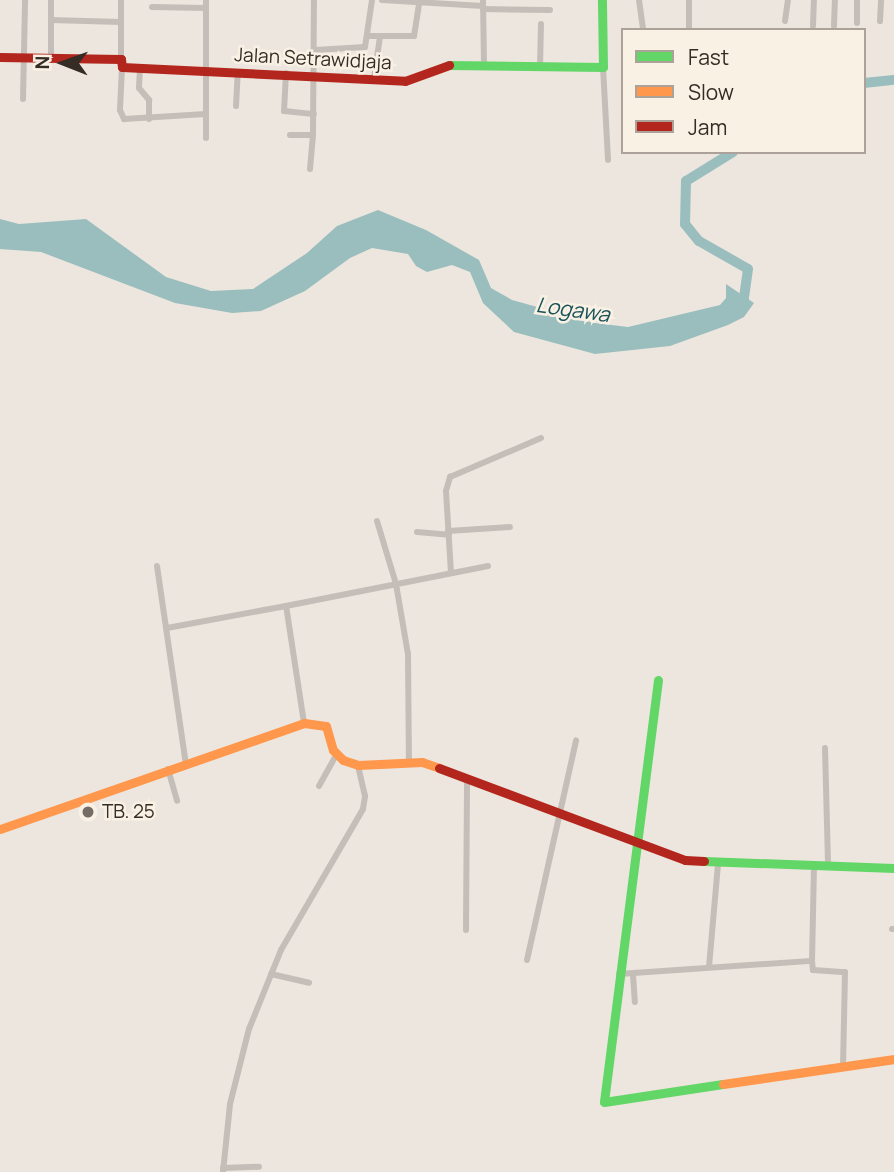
<!DOCTYPE html>
<style>
body{margin:0}
#map{position:relative;width:894px;height:1172px;overflow:hidden;background:#ede6de;font-family:Manrope,sans-serif}
div>[style]{position:absolute}
[style*='--x']{left:calc(var(--x)*1px);top:calc(var(--y)*1px);width:calc(var(--w)*1px);rotate:calc(var(--a)*1deg)}
.water>*{inset:0;background:#9abebe}
.river>*{height:10px;margin:-5px;padding:0 5px;transform-origin:5px;border-radius:5px;background:#9abebe}
.street>*{height:6px;margin:-3px;padding:0 3px;transform-origin:3px;border-radius:3px;background:#c5beb8}
.fast>*{height:9px;margin:-4.5px;padding:0 4.5px;transform-origin:4.5px;border-radius:4.5px;background:#63d668}
.slow>*{height:9px;margin:-4.5px;padding:0 4.5px;transform-origin:4.5px;border-radius:4.5px;background:#ff974d}
.jam>*{height:9px;margin:-4.5px;padding:0 4.5px;transform-origin:4.5px;border-radius:4.5px;background:#b3261e}
.dots>*{width:19px;height:19px;translate:-50% -50%;box-sizing:border-box;border:4px solid #faf1e5;border-radius:50%}
span{translate:-50% -50%;white-space:nowrap;text-align:center;line-height:1.15;-webkit-text-stroke:5px #faf1e5;paint-order:stroke}
.street-label{font-size:19px;color:#362c26}
.poi-label{font-size:19px;color:#362c26}
.left{translate:0 -50%;text-align:left}
.water-label{font-size:21px;color:#19545a;font-style:italic}
.legend{position:absolute;left:621px;top:28px;width:245px;height:126px;box-sizing:border-box;background:#faf1e5;border:2px solid #aca299;margin:0;padding:9px 12px;list-style:none;font-size:21px;color:#362c26}
.legend li{display:flex;align-items:center;gap:14px;height:35px}
.legend b{width:35px;border:2px solid #aca299}
.north{position:absolute;left:28px;top:28px;width:70px;height:70px;-webkit-text-stroke:5px #faf1e5;paint-order:stroke;rotate:271deg;font-size:19px;font-weight:700;line-height:28px;text-align:center;color:#362c26}
.north::after{content:'';display:block;margin:auto;width:24px;height:32px;background:#362c26;clip-path:polygon(50% 0,100% 100%,50% 72%,0 100%)}
</style>
<div id="map">
<div class="water">
<div style="clip-path:polygon(378px 210px,426px 230px,479px 260px,491px 288px,512px 300px,595px 323px,628px 327px,720px 305px,726px 298px,726px 284px,754px 303px,744px 317px,728px 325px,670px 346px,595px 354px,514px 332px,483px 303px,470px 272px,452px 265px,427px 272px,416px 266px,408px 254px,372px 248px,350px 258px,305px 291px,261px 311px,232px 313px,175px 303px,41px 252px,0 249px,0 219px,19px 224px,86px 219px,166px 277px,211px 291px,253px 289px,307px 253px,337px 226px)"></div>
</div>
<div class="river">
<div style="--x:864;--y:83;--w:30;--a:-6"></div>
<div style="--x:733;--y:152;--w:55;--a:148.3"></div>
<div style="--x:686;--y:181;--w:43;--a:91.3"></div>
<div style="--x:685;--y:224;--w:22;--a:51"></div>
<div style="--x:699;--y:241;--w:56;--a:29.7"></div>
<div style="--x:748;--y:269;--w:34;--a:98"></div>
<div style="--x:743;--y:303;--w:7;--a:153"></div>
</div>
<div class="street">
<div style="--x:382;--y:0;--w:101;--a:3.4"></div>
<div style="--x:483;--y:0;--w:64;--a:89.1"></div>
<div style="--x:639;--y:0;--w:30;--a:82"></div>
<div style="--x:689;--y:0;--w:30;--a:90"></div>
<div style="--x:152;--y:7;--w:54;--a:1.1"></div>
<div style="--x:483;--y:9;--w:67;--a:0.9"></div>
<div style="--x:51;--y:20;--w:70;--a:1.6"></div>
<div style="--x:785;--y:21;--w:21;--a:-82"></div>
<div style="--x:880;--y:21;--w:21;--a:-87"></div>
<div style="--x:857;--y:23;--w:23;--a:-90"></div>
<div style="--x:813;--y:26;--w:26;--a:-88"></div>
<div style="--x:834;--y:26;--w:26;--a:-88"></div>
<div style="--x:368;--y:36;--w:46;--a:0"></div>
<div style="--x:414;--y:36;--w:33;--a:-81"></div>
<div style="--x:315;--y:50;--w:50;--a:-3.4"></div>
<div style="--x:365;--y:47;--w:48;--a:-81.5"></div>
<div style="--x:51;--y:59;--w:59;--a:-90"></div>
<div style="--x:121;--y:59;--w:59;--a:-90"></div>
<div style="--x:122;--y:67;--w:43;--a:92.7"></div>
<div style="--x:120;--y:110;--w:10;--a:66"></div>
<div style="--x:124;--y:119;--w:82;--a:-3.5"></div>
<div style="--x:540;--y:67;--w:43;--a:-88.7"></div>
<div style="--x:603;--y:67;--w:93;--a:86.9"></div>
<div style="--x:140;--y:68;--w:20;--a:93"></div>
<div style="--x:139;--y:88;--w:16;--a:50"></div>
<div style="--x:149;--y:100;--w:19;--a:90"></div>
<div style="--x:286;--y:73;--w:38;--a:93"></div>
<div style="--x:284;--y:111;--w:30;--a:6"></div>
<div style="--x:374;--y:78;--w:41;--a:-81.7"></div>
<div style="--x:23;--y:99;--w:99;--a:-88.8"></div>
<div style="--x:236;--y:106;--w:34;--a:-87"></div>
<div style="--x:290;--y:135;--w:23;--a:0"></div>
<div style="--x:313;--y:135;--w:135;--a:-89.6"></div>
<div style="--x:206;--y:138;--w:138;--a:-90"></div>
<div style="--x:310;--y:169;--w:34;--a:-85"></div>
<div style="--x:377;--y:521;--w:66;--a:73.2"></div>
<div style="--x:396;--y:584;--w:71;--a:80.3"></div>
<div style="--x:408;--y:654;--w:107;--a:89.5"></div>
<div style="--x:448;--y:531;--w:62;--a:-3.7"></div>
<div style="--x:417;--y:532;--w:32;--a:5"></div>
<div style="--x:157;--y:566;--w:200;--a:81.7"></div>
<div style="--x:451;--y:573;--w:82;--a:-93.5"></div>
<div style="--x:446;--y:491;--w:15;--a:-74"></div>
<div style="--x:450;--y:477;--w:99;--a:-23.2"></div>
<div style="--x:167;--y:628;--w:121;--a:-10.5"></div>
<div style="--x:304;--y:723;--w:118;--a:-98.7"></div>
<div style="--x:286;--y:606;--w:206;--a:-11.2"></div>
<div style="--x:825;--y:748;--w:118;--a:88.5"></div>
<div style="--x:168;--y:769;--w:33;--a:74"></div>
<div style="--x:319;--y:786;--w:35;--a:-61"></div>
<div style="--x:892;--y:929;--w:2;--a:0"></div>
<div style="--x:466;--y:930;--w:152;--a:-89.6"></div>
<div style="--x:527;--y:960;--w:225;--a:-77.4"></div>
<div style="--x:812;--y:961;--w:9;--a:84"></div>
<div style="--x:813;--y:970;--w:32;--a:4"></div>
<div style="--x:845;--y:972;--w:93;--a:91.2"></div>
<div style="--x:709;--y:967;--w:103;--a:-85"></div>
<div style="--x:271;--y:974;--w:39;--a:13"></div>
<div style="--x:619;--y:974;--w:193;--a:-3.9"></div>
<div style="--x:812;--y:961;--w:94;--a:-88.8"></div>
<div style="--x:633;--y:975;--w:27;--a:86"></div>
<div style="--x:223;--y:1168;--w:36;--a:-2"></div>
<div style="--x:223;--y:1172;--w:68;--a:-84.1"></div>
<div style="--x:230;--y:1104;--w:77;--a:-75.8"></div>
<div style="--x:249;--y:1029;--w:85;--a:-67.9"></div>
<div style="--x:281;--y:950;--w:163;--a:-59.8"></div>
<div style="--x:363;--y:809;--w:13;--a:-81"></div>
<div style="--x:365;--y:796;--w:32;--a:-103"></div>
</div>
<div class="fast">
<div style="--x:449;--y:65;--w:154;--a:0.7"></div>
<div style="--x:603;--y:67;--w:67;--a:-90.9"></div>
<div style="--x:658;--y:680;--w:425;--a:97.3"></div>
<div style="--x:604;--y:1102;--w:120;--a:-8.6"></div>
<div style="--x:704;--y:861;--w:190;--a:2.1"></div>
</div>
<div class="slow">
<div style="--x:0;--y:829;--w:322;--a:-19.2"></div>
<div style="--x:304;--y:723;--w:22;--a:8"></div>
<div style="--x:326;--y:726;--w:25;--a:74"></div>
<div style="--x:333;--y:750;--w:14;--a:45"></div>
<div style="--x:343;--y:760;--w:16;--a:18"></div>
<div style="--x:358;--y:765;--w:64;--a:-2.7"></div>
<div style="--x:422;--y:762;--w:18;--a:19"></div>
<div style="--x:723;--y:1084;--w:173;--a:-8.3"></div>
</div>
<div class="jam">
<div style="--x:0;--y:57;--w:121;--a:0.9"></div>
<div style="--x:121;--y:59;--w:8;--a:83"></div>
<div style="--x:122;--y:67;--w:283;--a:2.8"></div>
<div style="--x:405;--y:81;--w:47;--a:-20"></div>
<div style="--x:439;--y:768;--w:263;--a:20.5"></div>
<div style="--x:685;--y:860;--w:19;--a:3"></div>
</div>
<div class="dots">
<div style="left:88px;top:812px;background:#766d66"></div>
</div>
<div class="street-label">
<span style="left:313px;top:59px;rotate:3deg">Jalan Setrawidjaja</span>
</div>
<div class="poi-label">
<span class="left" style="left:102px;top:812px">TB. 25</span>
</div>
<div class="water-label">
<span style="left:573px;top:309px;rotate:8deg">Logawa</span>
</div>
<ul class="legend">
<li><b style="height:9px;background:#63d668"></b>Fast</li>
<li><b style="height:9px;background:#ff974d"></b>Slow</li>
<li><b style="height:9px;background:#b3261e"></b>Jam</li>
</ul>
<div class="north">N</div>
</div>
